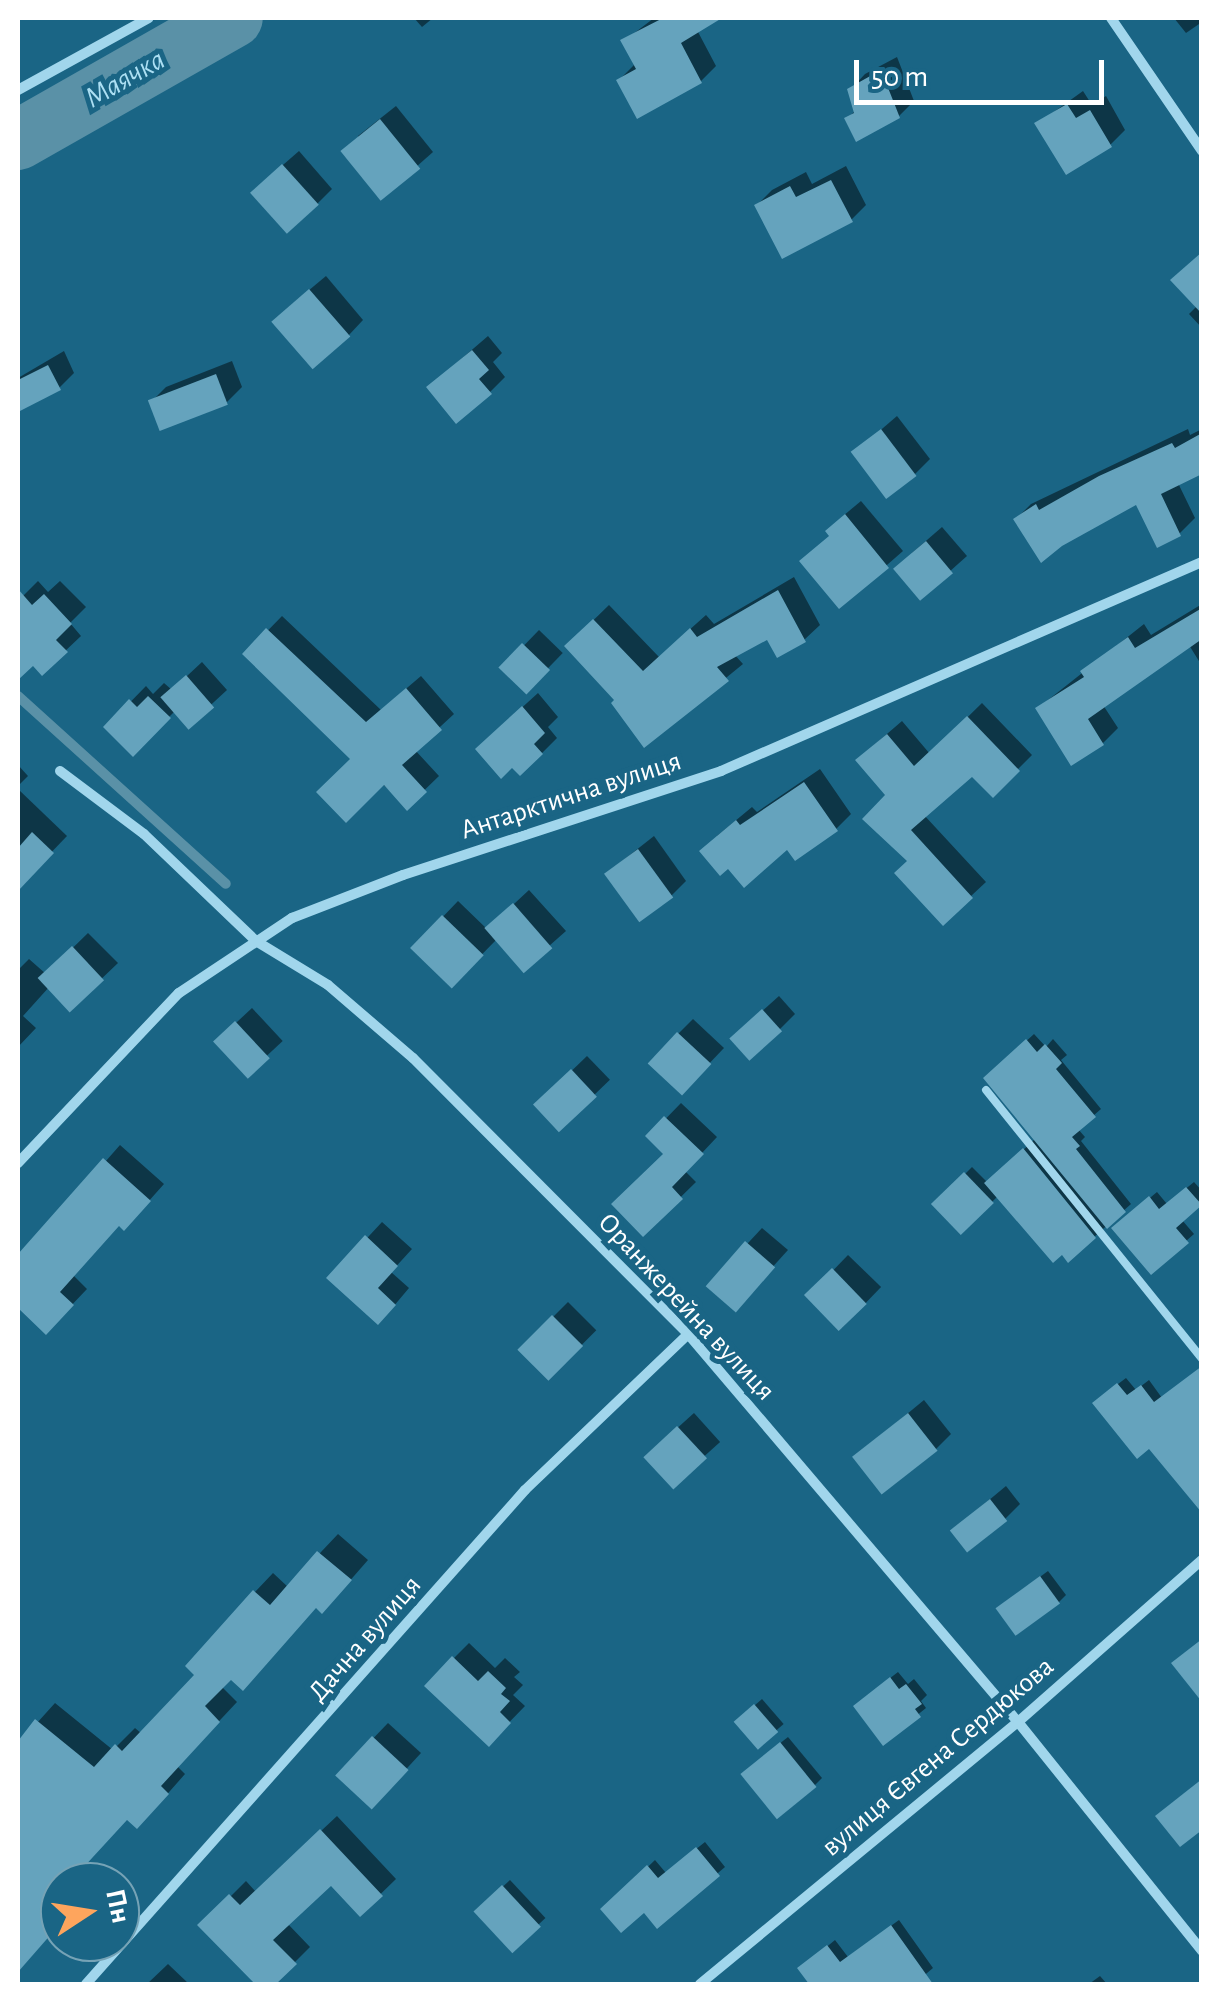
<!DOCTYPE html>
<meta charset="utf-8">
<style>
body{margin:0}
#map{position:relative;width:1219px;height:2002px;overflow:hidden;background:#1a6585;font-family:"Alegreya Sans",sans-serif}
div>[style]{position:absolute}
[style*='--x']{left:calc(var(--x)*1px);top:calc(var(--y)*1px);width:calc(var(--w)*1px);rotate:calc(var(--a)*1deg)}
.shadow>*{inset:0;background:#0007;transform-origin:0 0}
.stream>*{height:10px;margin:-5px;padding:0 5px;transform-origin:5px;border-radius:5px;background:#5a91a7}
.river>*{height:60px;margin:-30px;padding:0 30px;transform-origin:30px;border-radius:30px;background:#5a91a7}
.building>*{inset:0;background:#65a3bd;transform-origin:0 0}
.service>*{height:8px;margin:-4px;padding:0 4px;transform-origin:4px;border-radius:4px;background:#a1d6ec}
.minor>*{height:10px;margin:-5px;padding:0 5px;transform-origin:5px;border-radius:5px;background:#a1d6ec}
span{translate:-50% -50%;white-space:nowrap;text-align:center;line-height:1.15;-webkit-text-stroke:10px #1a6585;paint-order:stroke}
.street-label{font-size:28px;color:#fff}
.water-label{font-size:30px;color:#acdff3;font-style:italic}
.frame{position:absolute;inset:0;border:20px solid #fff;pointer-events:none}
.north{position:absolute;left:40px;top:1862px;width:100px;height:100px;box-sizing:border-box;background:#1a6585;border:2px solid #76a3b6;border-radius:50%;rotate:78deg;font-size:28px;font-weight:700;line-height:40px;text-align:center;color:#fff}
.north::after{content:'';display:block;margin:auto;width:35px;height:45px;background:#fea55d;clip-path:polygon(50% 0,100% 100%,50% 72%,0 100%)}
.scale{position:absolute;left:854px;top:60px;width:250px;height:45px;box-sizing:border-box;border:5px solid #fff;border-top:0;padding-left:12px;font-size:30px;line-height:35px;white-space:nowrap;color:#fff;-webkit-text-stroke:8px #1a6585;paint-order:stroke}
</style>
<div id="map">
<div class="shadow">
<div style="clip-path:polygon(414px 18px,433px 18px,422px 27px)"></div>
<div style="clip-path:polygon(654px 18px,717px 18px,697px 30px,716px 66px,701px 81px,638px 115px,619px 80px,634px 65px,624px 41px)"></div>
<div style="clip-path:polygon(1174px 18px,1202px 18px,1202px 22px,1186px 33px)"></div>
<div style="clip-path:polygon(897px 57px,914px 101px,899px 116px,847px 119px,856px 110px,850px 90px,865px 74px)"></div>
<div style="clip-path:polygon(1083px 91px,1092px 105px,1106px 96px,1125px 130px,1110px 145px,1037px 124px)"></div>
<div style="clip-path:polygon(396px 106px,433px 152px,381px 198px,358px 136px)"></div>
<div style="clip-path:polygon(299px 151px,332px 189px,317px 204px,268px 178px)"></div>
<div style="clip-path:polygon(846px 166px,866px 205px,851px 220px,757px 205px,772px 190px,806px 172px,812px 184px)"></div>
<div style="clip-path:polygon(1202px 254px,1202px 328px,1189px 314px,1197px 306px)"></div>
<div style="clip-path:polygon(326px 276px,363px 320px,348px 336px,290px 306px)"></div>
<div style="clip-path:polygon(488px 336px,502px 353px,493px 362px,505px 377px,490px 392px,445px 373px)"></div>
<div style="clip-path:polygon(64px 351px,74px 373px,59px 388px,20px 408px,18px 378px)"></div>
<div style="clip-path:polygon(232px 361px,242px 387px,227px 402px,161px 428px,151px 402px,166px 387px)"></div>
<div style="clip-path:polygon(897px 416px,930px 459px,915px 474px,854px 453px)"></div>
<div style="clip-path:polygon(1188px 429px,1190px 435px,1202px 429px,1202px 472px,1178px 483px,1195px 518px,1179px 534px,1137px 502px,1016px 519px,1031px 504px)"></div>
<div style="clip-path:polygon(861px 501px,903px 551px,840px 606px,831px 535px,843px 516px)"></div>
<div style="clip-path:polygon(942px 527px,967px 556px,921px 597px,912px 553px)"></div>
<div style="clip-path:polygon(794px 577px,820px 625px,804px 640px,768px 636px,734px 654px,743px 664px,645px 744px,617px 699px,567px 646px,609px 605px,659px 657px,706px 615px,714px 624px)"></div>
<div style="clip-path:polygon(38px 581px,48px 592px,60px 581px,86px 607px,70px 623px,81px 636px,42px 673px,33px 662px,25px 670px,18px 662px,18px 601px)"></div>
<div style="clip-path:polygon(1202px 604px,1202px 666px,1189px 645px,1103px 705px,1118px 728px,1103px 743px,1038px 708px,1144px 624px,1151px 635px)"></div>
<div style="clip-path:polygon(282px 616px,381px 710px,421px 676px,454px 714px,415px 750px,439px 776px,407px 807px,245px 654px)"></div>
<div style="left:539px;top:630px;width:33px;height:52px;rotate:44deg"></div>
<div style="clip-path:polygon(202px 662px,227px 690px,189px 725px,176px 710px,133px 753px,106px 727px,146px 686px,153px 694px,164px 683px,172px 690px)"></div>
<div style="clip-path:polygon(538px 693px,558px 717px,548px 727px,557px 738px,542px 753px,493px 734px)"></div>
<div style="clip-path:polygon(982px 703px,1032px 755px,993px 794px,972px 774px,924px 815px,986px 882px,971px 896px,910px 860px,873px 746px,902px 721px,930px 754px)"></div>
<div style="clip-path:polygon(18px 765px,28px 776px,18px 786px)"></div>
<div style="clip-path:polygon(820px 769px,851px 814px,836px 829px,788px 846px,717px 836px,752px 807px,757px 812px)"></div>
<div style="clip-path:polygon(18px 789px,67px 836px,18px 887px)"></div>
<div style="clip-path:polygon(654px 836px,686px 881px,671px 896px,607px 873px)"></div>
<div style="clip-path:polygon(529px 890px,566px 931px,523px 969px,497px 939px,452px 985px,413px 948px,458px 901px,487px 929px)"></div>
<div style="clip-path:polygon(88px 933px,118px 963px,71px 1008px,50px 986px,23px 1016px,36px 1028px,18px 1047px,18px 970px,29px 959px,46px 974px)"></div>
<div style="clip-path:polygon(779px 996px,795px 1014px,780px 1029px,748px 1024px)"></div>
<div style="left:252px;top:1008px;width:45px;height:50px;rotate:47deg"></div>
<div style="clip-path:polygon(693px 1019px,724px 1048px,682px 1092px,678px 1034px)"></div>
<div style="clip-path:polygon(1034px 1034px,1046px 1047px,1053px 1039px,1067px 1055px,1061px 1060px,1101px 1109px,1078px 1129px,1085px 1137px,1081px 1141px,1131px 1204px,1094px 1237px,998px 1196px,961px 1232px,934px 1205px,972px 1167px,988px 1183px,1036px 1138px,986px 1078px)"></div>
<div style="left:587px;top:1056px;width:33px;height:71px;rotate:46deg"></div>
<div style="clip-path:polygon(681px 1103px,717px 1137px,685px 1171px,696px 1182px,643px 1234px,666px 1154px,649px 1136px)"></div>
<div style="clip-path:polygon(120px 1145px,164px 1184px,139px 1212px,120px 1223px,73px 1275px,87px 1289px,46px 1332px,18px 1305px,18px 1261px)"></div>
<div style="clip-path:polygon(1194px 1182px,1202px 1191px,1202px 1203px,1182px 1220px,1194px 1234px,1151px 1272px,1121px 1222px,1157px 1192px,1167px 1204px)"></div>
<div style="clip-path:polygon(382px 1222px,412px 1249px,391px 1272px,409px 1288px,393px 1307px,330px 1278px)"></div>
<div style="clip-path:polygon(762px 1228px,788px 1250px,749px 1293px,709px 1285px)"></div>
<div style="left:848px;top:1255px;width:46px;height:57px;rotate:44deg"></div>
<div style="left:568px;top:1302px;width:40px;height:67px;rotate:45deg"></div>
<div style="clip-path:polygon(1202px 1368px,1150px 1445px,1102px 1396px,1126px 1378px,1136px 1390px,1149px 1380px,1162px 1398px)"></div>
<div style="clip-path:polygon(924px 1400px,951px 1434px,936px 1449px,855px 1457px)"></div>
<div style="left:694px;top:1413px;width:39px;height:65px;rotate:48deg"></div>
<div style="clip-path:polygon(1006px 1486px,1020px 1504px,1005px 1519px,953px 1530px)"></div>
<div style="clip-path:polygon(338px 1534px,368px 1560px,340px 1592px,317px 1606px,221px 1686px,237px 1702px,177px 1766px,185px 1774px,155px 1808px,127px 1817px,69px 1882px,60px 1882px,60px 1923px,25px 1960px,18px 1953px,18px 1912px,22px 1907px,18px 1895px,26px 1886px,18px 1879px,18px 1815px,38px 1793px,18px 1776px,18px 1744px,55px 1703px,113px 1750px,135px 1728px,142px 1734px,198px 1674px,255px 1592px,273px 1573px,288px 1587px)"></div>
<div style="clip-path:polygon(1048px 1571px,1066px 1595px,1059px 1602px,1006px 1602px)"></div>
<div style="clip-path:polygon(469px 1643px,495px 1668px,505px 1658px,520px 1672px,514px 1677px,523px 1685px,513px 1695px,525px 1706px,489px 1743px,454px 1658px)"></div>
<div style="clip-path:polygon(898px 1672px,908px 1684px,914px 1679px,927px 1695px,921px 1701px,926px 1708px,884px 1742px,863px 1699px)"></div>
<div style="left:762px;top:1699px;width:33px;height:33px;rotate:49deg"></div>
<div style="clip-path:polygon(388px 1723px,421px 1753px,386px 1791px,338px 1775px)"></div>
<div style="clip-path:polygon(788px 1737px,822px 1778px,815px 1785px,750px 1767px)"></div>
<div style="clip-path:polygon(337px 1816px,396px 1879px,360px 1914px,331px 1883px,287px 1923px,310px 1947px,273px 1984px,258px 1984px,201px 1926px,246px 1881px,256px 1892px)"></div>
<div style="clip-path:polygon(705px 1842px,725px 1867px,657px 1925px,644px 1910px,604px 1909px,655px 1860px,666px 1873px)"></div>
<div style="left:510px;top:1880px;width:52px;height:45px;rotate:47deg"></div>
<div style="clip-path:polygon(899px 1920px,933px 1968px,914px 1984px,815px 1984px,801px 1968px,835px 1940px,848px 1957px)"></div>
<div style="clip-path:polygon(168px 1964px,189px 1984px,147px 1984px)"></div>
<div style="clip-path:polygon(1100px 1976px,1107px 1984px,1089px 1984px)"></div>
</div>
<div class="stream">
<div style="--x:18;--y:696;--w:280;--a:42.1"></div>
</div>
<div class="river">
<div style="--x:18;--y:140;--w:247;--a:-29.6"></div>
</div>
<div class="building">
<div style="clip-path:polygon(663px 18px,722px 18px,681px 43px,702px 83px,637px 119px,616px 80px,636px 69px,620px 40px)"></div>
<div style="clip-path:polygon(881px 70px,900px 118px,856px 142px,844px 118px,854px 113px,847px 89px)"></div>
<div style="clip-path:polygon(1067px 104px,1076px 118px,1090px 110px,1112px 147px,1066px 175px,1034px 123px)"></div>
<div style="left:380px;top:119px;width:64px;height:51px;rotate:51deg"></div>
<div style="left:282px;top:164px;width:55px;height:43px;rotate:48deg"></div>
<div style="clip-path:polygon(831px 180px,853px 222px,782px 259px,754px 205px,790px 186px,796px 197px)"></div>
<div style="clip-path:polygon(1202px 252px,1202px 314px,1170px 280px)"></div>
<div style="left:309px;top:289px;width:63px;height:50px;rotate:49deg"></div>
<div style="clip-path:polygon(472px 350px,489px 370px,479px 379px,492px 394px,456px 424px,426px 387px)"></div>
<div style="clip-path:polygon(48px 365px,61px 390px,18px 412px,18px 380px)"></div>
<div style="left:216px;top:374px;width:33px;height:73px;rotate:69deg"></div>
<div style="left:881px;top:429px;width:59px;height:38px;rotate:53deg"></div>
<div style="clip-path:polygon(1202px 433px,1202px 474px,1161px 494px,1181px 536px,1157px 548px,1136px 505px,1062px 546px,1041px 563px,1013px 519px,1036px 504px,1039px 510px,1099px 476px,1172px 443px,1175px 448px)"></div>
<div style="clip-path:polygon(845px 514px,889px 568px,839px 609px,799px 561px,829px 536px,825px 531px)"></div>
<div style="left:926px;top:541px;width:42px;height:43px;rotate:50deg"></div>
<div style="clip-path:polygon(18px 589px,32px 605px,44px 594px,72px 624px,56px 640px,68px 652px,42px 676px,33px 666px,18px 680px)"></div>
<div style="clip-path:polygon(778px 590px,806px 642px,777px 658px,767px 640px,717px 667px,729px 681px,644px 748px,611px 703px,614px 700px,564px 646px,593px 619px,643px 671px,690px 628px,697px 637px)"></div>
<div style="clip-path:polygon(1202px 608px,1202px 639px,1088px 719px,1104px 745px,1071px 766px,1035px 708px,1084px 677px,1080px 671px,1128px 637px,1135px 648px)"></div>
<div style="clip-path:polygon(266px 628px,366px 722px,406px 688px,442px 730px,402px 765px,427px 792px,407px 811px,384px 785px,346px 823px,316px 792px,350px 759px,242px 654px)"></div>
<div style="left:522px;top:643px;width:39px;height:34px;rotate:44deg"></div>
<div style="left:186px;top:675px;width:43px;height:34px;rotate:49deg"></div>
<div style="clip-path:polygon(148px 696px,171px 718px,133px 757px,103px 727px,129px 699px,137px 707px)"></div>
<div style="clip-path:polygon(522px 706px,545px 733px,534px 744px,543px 754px,520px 776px,512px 768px,501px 779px,475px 749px)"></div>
<div style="clip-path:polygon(967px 716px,1020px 771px,993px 798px,972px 777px,911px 830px,973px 898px,943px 926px,894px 873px,907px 861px,862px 819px,885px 795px,855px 760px,887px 734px,914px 766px)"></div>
<div style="clip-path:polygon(804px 782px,838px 831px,795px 861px,787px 850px,744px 888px,728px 869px,720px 876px,699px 851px,736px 820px,740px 825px)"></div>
<div style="clip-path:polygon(32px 832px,54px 853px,18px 891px,18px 848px)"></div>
<div style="left:638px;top:849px;width:60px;height:42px;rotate:54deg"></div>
<div style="left:513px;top:903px;width:60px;height:38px;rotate:49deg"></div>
<div style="left:442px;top:915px;width:58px;height:46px;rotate:44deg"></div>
<div style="left:72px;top:946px;width:47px;height:47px;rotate:47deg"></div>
<div style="left:762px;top:1009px;width:30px;height:44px;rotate:48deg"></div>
<div style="left:235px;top:1021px;width:51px;height:30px;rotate:47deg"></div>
<div style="left:677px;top:1032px;width:47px;height:43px;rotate:43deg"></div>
<div style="clip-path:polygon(1026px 1039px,1037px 1052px,1045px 1044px,1062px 1063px,1056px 1069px,1096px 1117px,1072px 1137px,1080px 1146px,1076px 1149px,1126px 1212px,1107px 1229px,983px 1078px)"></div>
<div style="left:571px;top:1069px;width:38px;height:52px;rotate:47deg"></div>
<div style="clip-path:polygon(664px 1116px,704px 1154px,672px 1187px,683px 1199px,643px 1237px,611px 1204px,663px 1154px,645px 1136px)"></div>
<div style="clip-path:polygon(1023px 1148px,1096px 1238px,1068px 1263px,1062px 1255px,1053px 1263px,984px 1183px)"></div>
<div style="clip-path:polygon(103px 1158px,151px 1201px,124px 1231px,119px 1226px,60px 1292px,74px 1305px,46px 1335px,18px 1308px,18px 1254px)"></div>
<div style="left:964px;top:1172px;width:43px;height:46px;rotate:46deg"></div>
<div style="clip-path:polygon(1186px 1187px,1202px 1205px,1176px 1228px,1189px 1243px,1151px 1275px,1111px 1228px,1149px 1196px,1159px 1209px)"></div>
<div style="clip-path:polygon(365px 1235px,398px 1266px,378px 1288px,396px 1305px,378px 1325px,326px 1278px)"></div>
<div style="left:745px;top:1241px;width:40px;height:60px;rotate:41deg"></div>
<div style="left:832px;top:1268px;width:50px;height:39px;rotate:46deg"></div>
<div style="left:552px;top:1315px;width:44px;height:49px;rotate:45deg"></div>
<div style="clip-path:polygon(1202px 1366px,1202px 1513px,1149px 1449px,1137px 1459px,1092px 1403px,1117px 1383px,1127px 1395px,1141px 1385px,1154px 1402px)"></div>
<div style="left:908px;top:1413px;width:48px;height:71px;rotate:52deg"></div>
<div style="left:677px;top:1426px;width:44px;height:46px;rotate:47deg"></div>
<div style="left:990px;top:1499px;width:28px;height:51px;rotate:52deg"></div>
<div style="clip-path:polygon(317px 1551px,352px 1580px,322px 1614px,316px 1608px,243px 1691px,231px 1680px,205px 1706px,220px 1722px,161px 1786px,169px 1794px,137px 1829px,127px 1820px,70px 1882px,60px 1882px,60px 1894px,46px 1910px,60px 1924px,18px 1972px,18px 1741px,35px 1719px,94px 1767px,115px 1744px,122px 1751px,194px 1675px,185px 1666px,253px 1590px,270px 1605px)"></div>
<div style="left:1040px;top:1576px;width:34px;height:55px;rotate:54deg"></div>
<div style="clip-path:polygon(1202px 1639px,1202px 1702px,1171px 1663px)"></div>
<div style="clip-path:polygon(452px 1656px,478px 1681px,488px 1671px,506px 1688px,501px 1694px,510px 1701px,500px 1712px,511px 1723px,489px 1747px,424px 1686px)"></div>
<div style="clip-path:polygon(890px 1677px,899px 1689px,906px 1684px,922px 1704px,915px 1709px,921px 1717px,883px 1746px,853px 1706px)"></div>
<div style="left:754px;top:1704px;width:37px;height:27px;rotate:49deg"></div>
<div style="left:372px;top:1736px;width:50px;height:54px;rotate:43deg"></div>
<div style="left:780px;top:1742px;width:58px;height:51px;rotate:51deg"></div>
<div style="clip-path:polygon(1202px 1779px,1202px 1830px,1180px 1847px,1155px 1816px)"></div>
<div style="clip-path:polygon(320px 1829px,383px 1896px,360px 1917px,331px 1886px,273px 1940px,297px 1964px,276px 1984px,255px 1984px,197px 1925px,229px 1894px,240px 1905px)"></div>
<div style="clip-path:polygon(696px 1847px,720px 1876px,657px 1929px,644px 1913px,621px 1933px,600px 1909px,647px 1865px,658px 1878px)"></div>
<div style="left:502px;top:1885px;width:57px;height:39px;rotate:47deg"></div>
<div style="clip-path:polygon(891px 1925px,933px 1984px,809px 1984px,797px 1968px,827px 1945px,840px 1962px)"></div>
</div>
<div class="service">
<div style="--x:986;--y:1090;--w:345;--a:51.2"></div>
</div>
<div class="minor">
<div style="--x:1111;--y:18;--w:161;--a:55.6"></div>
<div style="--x:18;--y:90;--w:149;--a:-28.8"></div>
<div style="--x:60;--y:771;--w:105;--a:36.9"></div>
<div style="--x:144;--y:834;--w:155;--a:43.7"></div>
<div style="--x:256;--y:941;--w:84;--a:31.4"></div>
<div style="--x:328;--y:985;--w:112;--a:40.7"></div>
<div style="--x:413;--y:1058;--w:390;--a:45.1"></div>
<div style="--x:688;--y:1334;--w:509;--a:49.62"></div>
<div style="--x:1018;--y:1722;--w:294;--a:51.2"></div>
<div style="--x:18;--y:1163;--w:234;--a:-46.6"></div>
<div style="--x:179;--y:993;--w:136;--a:-33.6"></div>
<div style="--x:292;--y:918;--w:119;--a:-21.2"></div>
<div style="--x:403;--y:875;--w:335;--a:-18.1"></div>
<div style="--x:721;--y:771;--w:524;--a:-23.49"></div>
<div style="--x:86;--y:1984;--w:661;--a:-48.37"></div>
<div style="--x:525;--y:1490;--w:226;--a:-43.7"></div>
<div style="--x:700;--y:1984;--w:412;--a:-39.5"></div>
<div style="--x:1018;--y:1722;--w:245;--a:-41.4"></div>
</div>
<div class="street-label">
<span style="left:571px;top:796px;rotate:-18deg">Антарктична вулиця</span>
<span style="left:686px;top:1307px;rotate:47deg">Оранжерейна вулиця</span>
<span style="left:365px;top:1639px;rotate:-49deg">Дачна вулиця</span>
<span style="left:938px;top:1757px;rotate:-40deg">вулиця Євгена Сердюкова</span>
</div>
<div class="water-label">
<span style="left:125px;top:79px;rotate:-30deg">Маячка</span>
</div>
<div class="frame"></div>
<div class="north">Пн</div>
<div class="scale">50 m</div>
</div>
